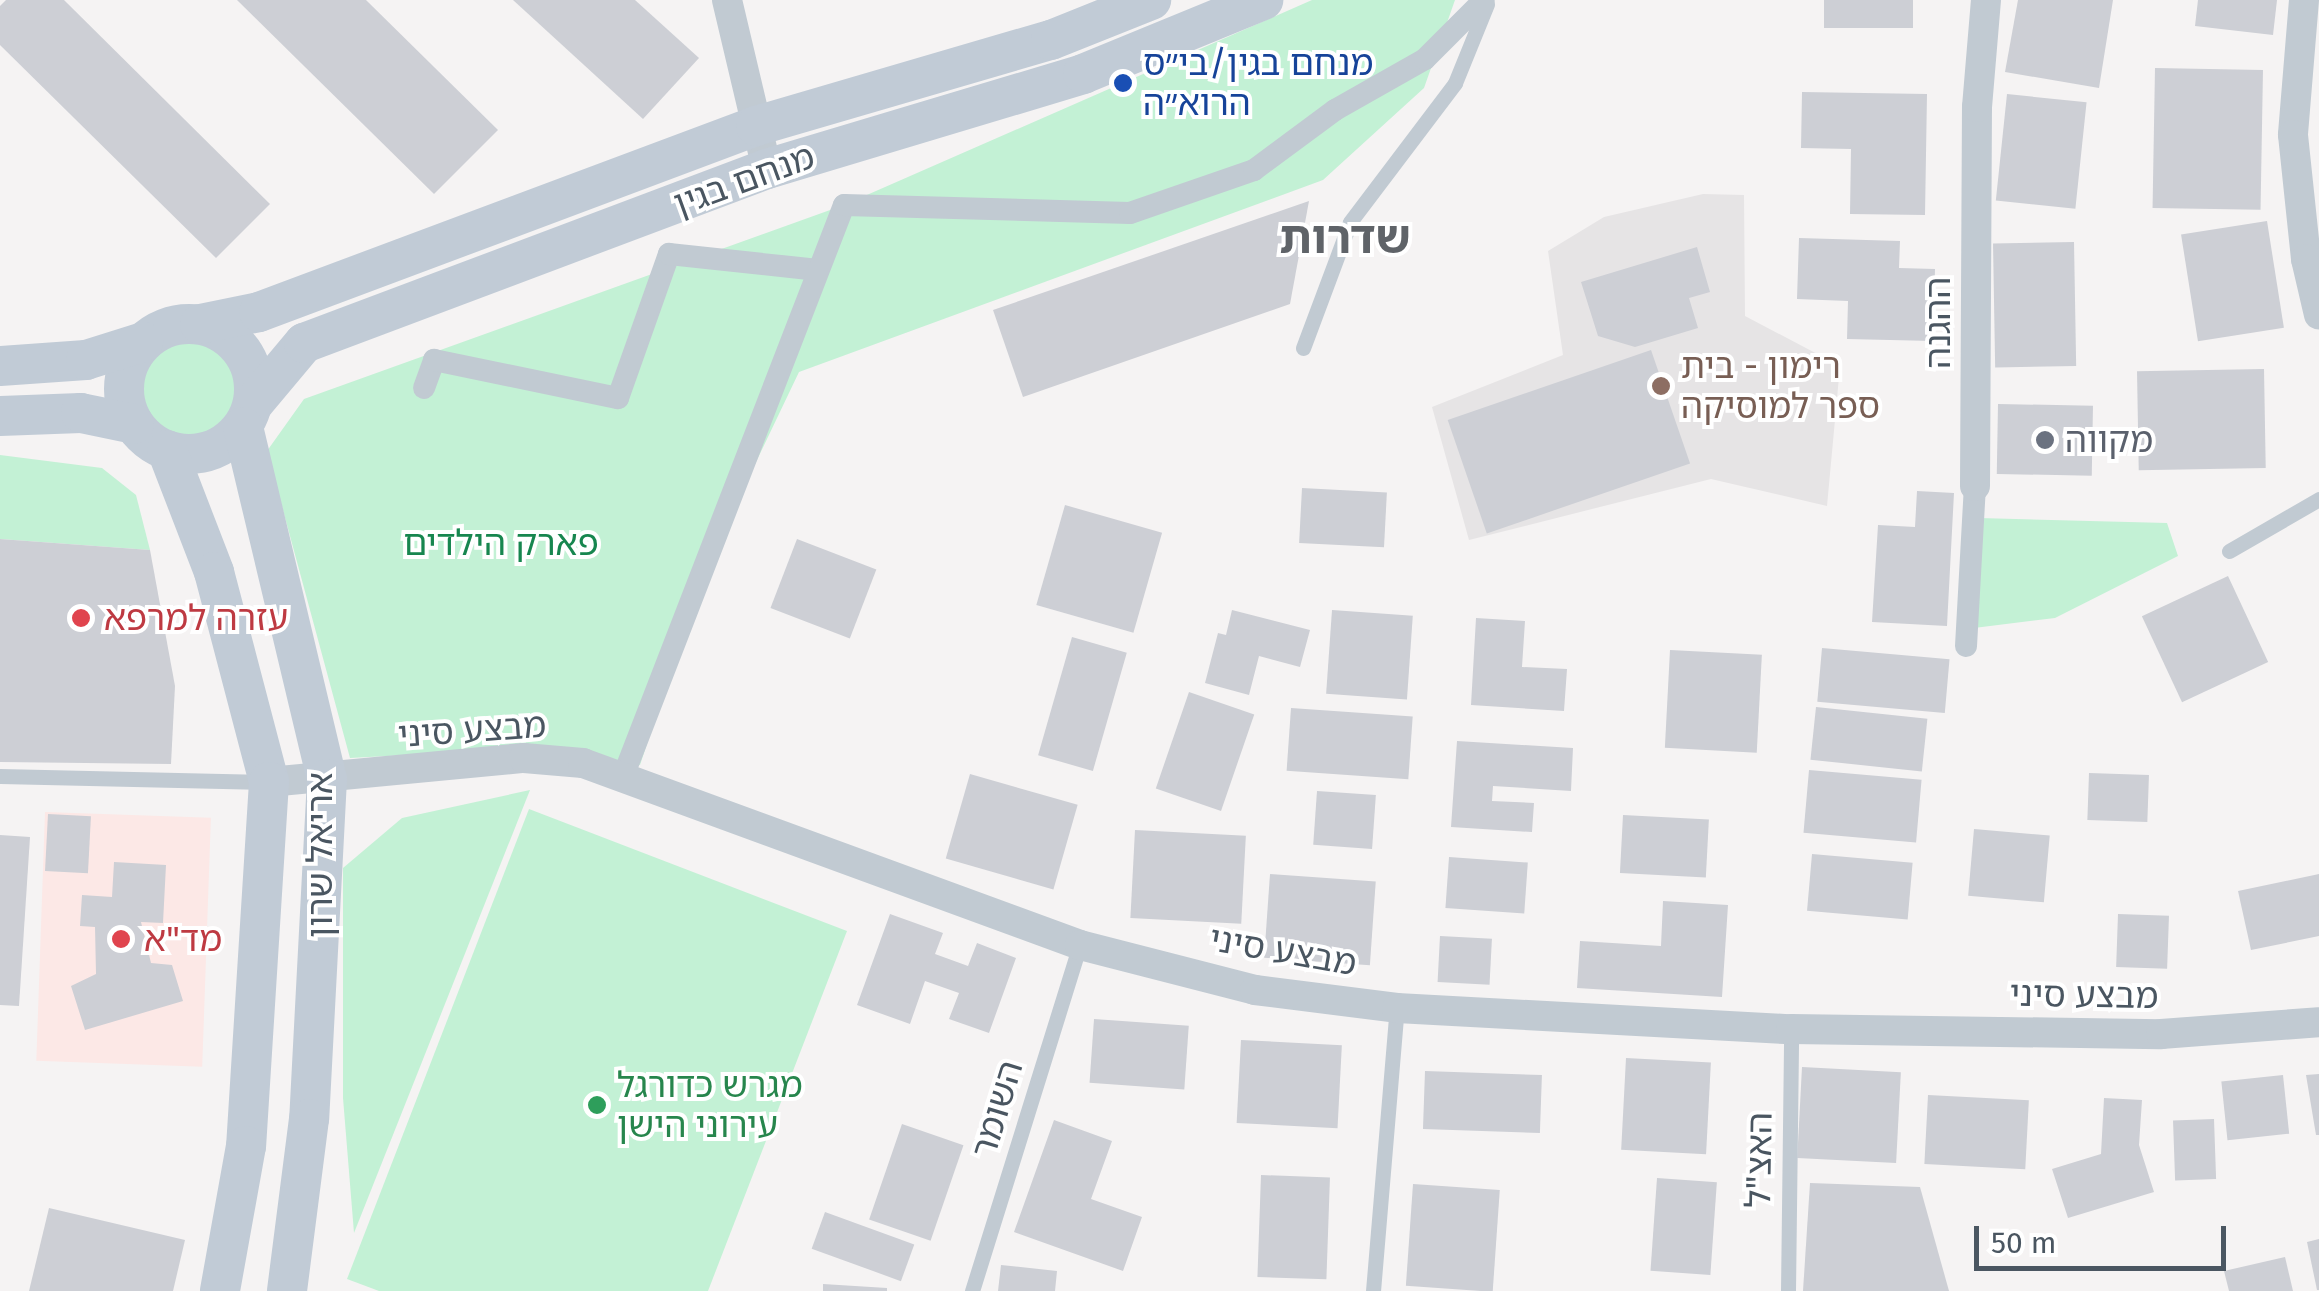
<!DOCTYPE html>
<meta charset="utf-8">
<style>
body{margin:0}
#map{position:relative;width:2319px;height:1291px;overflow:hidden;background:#f5f3f3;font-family:"Fira Sans","Noto Sans Hebrew",sans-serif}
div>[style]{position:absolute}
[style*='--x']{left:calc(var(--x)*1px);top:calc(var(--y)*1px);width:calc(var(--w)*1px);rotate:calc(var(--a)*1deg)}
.education>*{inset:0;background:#e6e4e5}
.medical>*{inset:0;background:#fce8e6;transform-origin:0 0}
.green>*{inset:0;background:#c3f1d5}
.round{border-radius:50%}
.building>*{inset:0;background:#cdcfd5;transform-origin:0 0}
.service>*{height:15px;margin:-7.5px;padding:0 7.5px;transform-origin:7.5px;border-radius:7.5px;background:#c1cad2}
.pedestrian>*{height:22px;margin:-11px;padding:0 11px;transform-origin:11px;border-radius:11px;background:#c1cad2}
.minor>*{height:30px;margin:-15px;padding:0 15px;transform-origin:15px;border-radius:15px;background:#c1cad2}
.secondary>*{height:40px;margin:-20px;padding:0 20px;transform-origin:20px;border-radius:20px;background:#c1cbd6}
.secondary>.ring{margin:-20px;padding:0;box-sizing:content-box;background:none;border:40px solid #c1cbd6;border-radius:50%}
.dots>*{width:28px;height:28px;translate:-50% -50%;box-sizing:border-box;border:5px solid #fff;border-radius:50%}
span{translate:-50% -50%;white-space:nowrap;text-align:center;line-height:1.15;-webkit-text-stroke:8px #fff;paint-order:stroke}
.transit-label{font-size:35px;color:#164399}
.left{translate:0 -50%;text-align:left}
.street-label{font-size:35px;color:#4a5661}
.education-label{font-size:35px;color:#785e54}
.worship-label{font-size:35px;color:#5b616d}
.park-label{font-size:35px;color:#17864f}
.health-label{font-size:35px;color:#be3a42}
.leisure-label{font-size:35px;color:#27864d}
.district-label{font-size:45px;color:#5f6368;font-weight:700}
.scale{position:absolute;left:1974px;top:1226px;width:252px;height:45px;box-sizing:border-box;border:5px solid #4a5661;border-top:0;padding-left:12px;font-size:30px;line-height:35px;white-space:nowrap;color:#4a5661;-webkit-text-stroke:8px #fff;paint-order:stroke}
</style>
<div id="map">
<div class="education">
<div style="clip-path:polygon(1703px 194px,1744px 195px,1745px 316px,1840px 366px,1827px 506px,1711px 479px,1469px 540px,1432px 407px,1563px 355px,1548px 251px,1604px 217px)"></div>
</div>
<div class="medical">
<div style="left:45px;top:812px;width:166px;height:249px;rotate:2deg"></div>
</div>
<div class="green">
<div style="clip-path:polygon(1312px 0,1455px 0,1424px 88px,1323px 180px,799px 372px,704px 571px,640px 765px,536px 748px,350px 758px,267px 451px,304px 399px,844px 205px)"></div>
<div class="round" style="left:139px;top:342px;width:104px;height:104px"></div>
<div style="clip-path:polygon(0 455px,102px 468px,136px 495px,150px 550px,0 539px)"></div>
<div style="clip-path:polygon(1979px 518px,2167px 523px,2178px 556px,2055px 618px,1974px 628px)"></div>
<div style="clip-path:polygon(530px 790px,354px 1233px,343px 1098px,343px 868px,402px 818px)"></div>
<div style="clip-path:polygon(529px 809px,847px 931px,708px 1291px,379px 1291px,347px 1279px)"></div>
</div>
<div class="building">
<div style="clip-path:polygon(6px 0,64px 0,270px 204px,216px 258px,0 45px,0 6px)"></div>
<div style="clip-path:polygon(237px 0,366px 0,498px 130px,434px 194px)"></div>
<div style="clip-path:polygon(513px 0,635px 0,699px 58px,643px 119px)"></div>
<div style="left:1824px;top:0;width:89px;height:28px"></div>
<div style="clip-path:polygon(2018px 0,2113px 0,2099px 88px,2005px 72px)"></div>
<div style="clip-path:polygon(2198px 0,2277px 0,2273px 35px,2195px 26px)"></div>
<div style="left:2155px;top:68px;width:108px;height:140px;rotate:1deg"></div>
<div style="clip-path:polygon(1802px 92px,1927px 94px,1925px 215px,1850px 214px,1851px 149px,1801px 148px)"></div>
<div style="left:2007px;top:94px;width:80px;height:107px;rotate:6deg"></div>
<div style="clip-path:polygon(1309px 201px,1290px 304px,1023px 397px,993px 310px)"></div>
<div style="left:2267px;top:221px;width:108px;height:87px;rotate:81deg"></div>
<div style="clip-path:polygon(1799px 238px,1900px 241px,1899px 268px,1935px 269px,1933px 341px,1847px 339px,1848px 301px,1797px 299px)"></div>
<div style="left:2074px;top:242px;width:124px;height:81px;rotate:89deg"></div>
<div style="clip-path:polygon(1697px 247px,1710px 292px,1689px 298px,1698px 328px,1635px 347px,1598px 336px,1581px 282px)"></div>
<div style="left:1651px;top:350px;width:120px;height:215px;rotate:71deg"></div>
<div style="left:2264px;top:369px;width:99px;height:127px;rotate:89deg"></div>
<div style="left:1998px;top:404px;width:95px;height:70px;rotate:1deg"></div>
<div style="left:1302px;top:488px;width:85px;height:55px;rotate:3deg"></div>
<div style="clip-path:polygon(1917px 491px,1954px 493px,1947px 626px,1872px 622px,1878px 525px,1915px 527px)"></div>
<div style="left:1065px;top:505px;width:101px;height:104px;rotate:16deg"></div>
<div style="clip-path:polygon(0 539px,150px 550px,175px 686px,171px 764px,0 762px)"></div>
<div style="left:797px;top:539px;width:85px;height:74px;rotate:21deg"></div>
<div style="left:2228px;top:576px;width:95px;height:95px;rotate:65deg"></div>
<div style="clip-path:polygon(1232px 610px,1310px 630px,1300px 667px,1259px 656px,1249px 695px,1205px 683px,1218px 633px,1226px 635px)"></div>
<div style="left:1332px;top:610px;width:81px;height:84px;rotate:4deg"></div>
<div style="clip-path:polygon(1476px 618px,1525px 621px,1522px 667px,1567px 669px,1564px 711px,1471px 705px)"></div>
<div style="left:1072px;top:637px;width:57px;height:123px;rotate:16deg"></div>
<div style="left:1822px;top:648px;width:128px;height:54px;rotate:5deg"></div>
<div style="left:1670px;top:650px;width:92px;height:98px;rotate:3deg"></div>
<div style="left:1189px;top:692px;width:69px;height:102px;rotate:19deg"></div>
<div style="left:1816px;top:707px;width:112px;height:53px;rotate:6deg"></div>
<div style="left:1291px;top:708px;width:122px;height:63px;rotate:4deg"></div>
<div style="clip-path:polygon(1457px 741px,1573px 748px,1571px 791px,1493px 786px,1492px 801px,1534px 803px,1532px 832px,1451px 827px)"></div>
<div style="left:1809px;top:770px;width:113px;height:63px;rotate:5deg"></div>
<div style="left:2089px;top:773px;width:60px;height:47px;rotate:2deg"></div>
<div style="left:970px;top:774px;width:112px;height:88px;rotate:16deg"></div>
<div style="left:1317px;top:791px;width:59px;height:54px;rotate:4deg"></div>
<div style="left:48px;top:814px;width:43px;height:57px;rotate:3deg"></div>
<div style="left:1623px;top:815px;width:86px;height:58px;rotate:3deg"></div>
<div style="left:1974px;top:829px;width:76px;height:67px;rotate:5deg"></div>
<div style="left:1135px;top:830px;width:111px;height:88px;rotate:3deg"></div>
<div style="clip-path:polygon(0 835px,30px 837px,19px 1006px,0 1005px)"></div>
<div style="left:1812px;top:854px;width:101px;height:57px;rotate:5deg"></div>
<div style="left:1449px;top:857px;width:79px;height:51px;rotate:4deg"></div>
<div style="clip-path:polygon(114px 862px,166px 865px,163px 923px,141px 922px,151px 963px,172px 965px,183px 1001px,85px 1030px,71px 986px,96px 974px,95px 927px,80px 926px,82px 895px,112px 897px)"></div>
<div style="left:1270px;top:874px;width:106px;height:84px;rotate:4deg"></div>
<div style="clip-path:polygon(2319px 874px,2319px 936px,2251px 950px,2238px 891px)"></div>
<div style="clip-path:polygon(1663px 901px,1728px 905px,1722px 997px,1577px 988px,1580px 941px,1661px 946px)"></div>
<div style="clip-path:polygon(890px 914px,943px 933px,935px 954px,968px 966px,977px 943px,1016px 958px,989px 1033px,949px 1019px,959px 993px,925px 981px,910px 1024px,857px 1005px)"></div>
<div style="left:2118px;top:914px;width:51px;height:53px;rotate:2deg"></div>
<div style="left:1440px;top:936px;width:52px;height:46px;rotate:3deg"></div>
<div style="left:1094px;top:1019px;width:95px;height:64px;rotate:4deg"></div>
<div style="left:1241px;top:1040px;width:101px;height:83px;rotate:3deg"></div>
<div style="left:1626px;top:1058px;width:85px;height:92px;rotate:3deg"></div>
<div style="left:1802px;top:1067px;width:99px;height:91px;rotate:3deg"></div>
<div style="left:1425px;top:1071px;width:117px;height:58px;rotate:2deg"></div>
<div style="clip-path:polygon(2319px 1074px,2319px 1135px,2316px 1135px,2306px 1075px)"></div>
<div style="left:2283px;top:1075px;width:59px;height:62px;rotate:84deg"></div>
<div style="left:1928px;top:1095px;width:101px;height:69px;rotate:3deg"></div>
<div style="clip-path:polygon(2104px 1098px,2142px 1100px,2139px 1145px,2154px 1192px,2068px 1218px,2052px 1169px,2101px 1154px)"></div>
<div style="left:2214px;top:1119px;width:60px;height:41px;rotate:88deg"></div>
<div style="clip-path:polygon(1054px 1120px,1112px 1141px,1091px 1199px,1142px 1217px,1123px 1271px,1014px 1232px)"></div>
<div style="left:902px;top:1124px;width:65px;height:101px;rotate:19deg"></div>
<div style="left:1261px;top:1175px;width:69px;height:102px;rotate:2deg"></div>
<div style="left:1657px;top:1178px;width:60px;height:93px;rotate:4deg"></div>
<div style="clip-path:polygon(1810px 1183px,1920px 1187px,1949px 1291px,1803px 1291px)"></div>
<div style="left:1413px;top:1184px;width:87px;height:102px;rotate:4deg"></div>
<div style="clip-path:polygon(49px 1208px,185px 1240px,173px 1291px,29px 1291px)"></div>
<div style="left:825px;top:1212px;width:95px;height:39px;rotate:20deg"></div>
<div style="clip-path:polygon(2319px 1239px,2319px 1290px,2317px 1290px,2307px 1242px)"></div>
<div style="clip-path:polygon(2285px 1257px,2293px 1291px,2229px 1291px,2224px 1271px)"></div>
<div style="clip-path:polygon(1001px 1265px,1057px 1271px,1055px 1291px,998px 1291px)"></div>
<div style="clip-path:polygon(823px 1284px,887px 1288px,887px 1291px,823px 1291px)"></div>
</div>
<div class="service">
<div style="--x:1303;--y:348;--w:134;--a:-69.5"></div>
<div style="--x:1350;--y:222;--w:174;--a:-52.9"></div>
<div style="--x:1455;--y:83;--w:85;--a:-67.9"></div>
<div style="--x:2229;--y:551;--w:104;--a:-30"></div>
<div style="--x:0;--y:776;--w:265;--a:1.3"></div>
<div style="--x:972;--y:1291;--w:362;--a:-72.7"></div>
<div style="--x:1373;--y:1291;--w:284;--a:-85.2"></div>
<div style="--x:1788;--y:1291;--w:262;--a:-89.3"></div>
</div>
<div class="pedestrian">
<div style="--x:424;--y:388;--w:30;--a:-70"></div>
<div style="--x:434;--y:360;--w:188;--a:11.7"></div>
<div style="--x:618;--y:398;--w:153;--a:-70.5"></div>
<div style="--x:669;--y:254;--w:150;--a:6.1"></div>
<div style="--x:1966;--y:646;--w:160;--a:-86.8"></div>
<div style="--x:624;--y:774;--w:610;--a:-68.86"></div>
<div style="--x:844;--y:205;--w:286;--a:1.6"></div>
<div style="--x:1130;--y:213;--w:131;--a:-19.1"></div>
<div style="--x:1254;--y:170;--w:101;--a:-36.5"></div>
<div style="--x:1335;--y:110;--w:103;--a:-29.5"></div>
<div style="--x:1425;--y:59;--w:83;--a:-45"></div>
</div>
<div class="minor">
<div style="--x:727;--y:0;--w:174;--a:76.7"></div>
<div style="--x:2304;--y:0;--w:135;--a:94.7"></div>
<div style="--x:2293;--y:135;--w:125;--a:84"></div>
<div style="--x:2306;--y:259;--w:57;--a:76.9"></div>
<div style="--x:1975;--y:486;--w:379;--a:-89.7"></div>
<div style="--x:1977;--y:107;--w:107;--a:-85.2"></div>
<div style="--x:269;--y:782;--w:256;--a:-5.4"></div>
<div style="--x:524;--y:758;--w:59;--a:4.8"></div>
<div style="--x:583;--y:763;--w:529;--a:20.11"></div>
<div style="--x:1080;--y:945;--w:181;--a:14.4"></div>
<div style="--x:1255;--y:990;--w:143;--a:7.2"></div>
<div style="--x:1397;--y:1008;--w:395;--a:3.1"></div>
<div style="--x:1791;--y:1029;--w:370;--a:0.8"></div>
<div style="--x:2161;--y:1034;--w:158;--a:-4.3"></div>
</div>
<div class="secondary">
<div class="ring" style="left:124px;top:324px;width:90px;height:90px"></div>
<div style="--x:200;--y:324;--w:60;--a:-11.5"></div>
<div style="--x:259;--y:312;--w:531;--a:-20.52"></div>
<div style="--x:756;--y:126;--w:307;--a:-16.3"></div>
<div style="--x:1051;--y:40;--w:108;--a:-21.8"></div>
<div style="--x:0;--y:366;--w:86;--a:-4"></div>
<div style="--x:86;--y:360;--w:60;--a:-17.5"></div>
<div style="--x:253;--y:404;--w:80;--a:-50.1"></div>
<div style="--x:304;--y:343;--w:495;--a:-20.6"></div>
<div style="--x:767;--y:169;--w:330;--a:-16.7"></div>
<div style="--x:1083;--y:74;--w:195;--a:-22.3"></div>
<div style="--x:0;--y:416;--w:81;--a:-2.1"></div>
<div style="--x:81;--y:413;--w:54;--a:11.7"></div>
<div style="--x:243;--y:427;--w:362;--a:76.6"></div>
<div style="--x:327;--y:779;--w:340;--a:93"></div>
<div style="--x:309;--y:1119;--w:173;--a:97.3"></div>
<div style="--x:167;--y:450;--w:131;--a:68.9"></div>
<div style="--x:214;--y:572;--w:217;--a:75.3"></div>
<div style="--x:269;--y:782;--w:365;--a:93.6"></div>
<div style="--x:246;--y:1146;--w:147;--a:100.2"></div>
</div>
<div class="dots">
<div style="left:1123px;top:83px;background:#1a4fb4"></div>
<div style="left:1661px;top:386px;background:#8d6e63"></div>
<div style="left:2045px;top:440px;background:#6b7280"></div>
<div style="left:81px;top:618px;background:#e0444e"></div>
<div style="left:121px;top:939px;background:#e0444e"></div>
<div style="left:597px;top:1105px;background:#2e9e5b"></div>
</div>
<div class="transit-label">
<span class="left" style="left:1143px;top:83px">מנחם בגין/בי״ס<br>הרוא״ה</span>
</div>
<div class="street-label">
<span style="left:744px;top:180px;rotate:-20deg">מנחם בגין</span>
<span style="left:1938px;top:323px;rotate:-90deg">ההגנה</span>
<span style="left:472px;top:730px;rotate:-4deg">מבצע סיני</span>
<span style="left:320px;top:855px;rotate:-90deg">אריאל שרון</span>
<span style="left:1283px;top:951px;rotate:10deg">מבצע סיני</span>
<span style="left:2084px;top:995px;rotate:1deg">מבצע סיני</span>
<span style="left:997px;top:1109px;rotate:-73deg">השומר</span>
<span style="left:1759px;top:1160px;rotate:-89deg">האצ"ל</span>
</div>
<div class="education-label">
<span class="left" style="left:1681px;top:386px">רימון - בית<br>ספר למוסיקה</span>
</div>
<div class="worship-label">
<span class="left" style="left:2065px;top:440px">מקווה</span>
</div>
<div class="park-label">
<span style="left:501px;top:543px">פארק הילדים</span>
</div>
<div class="health-label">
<span class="left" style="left:104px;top:618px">עזרה למרפא</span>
<span class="left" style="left:144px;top:939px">מד"א</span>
</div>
<div class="leisure-label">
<span class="left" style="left:617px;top:1105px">מגרש כדורגל<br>עירוני הישן</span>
</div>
<div class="district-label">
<span style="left:1345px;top:239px">שדרות</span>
</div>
<div class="scale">50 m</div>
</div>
